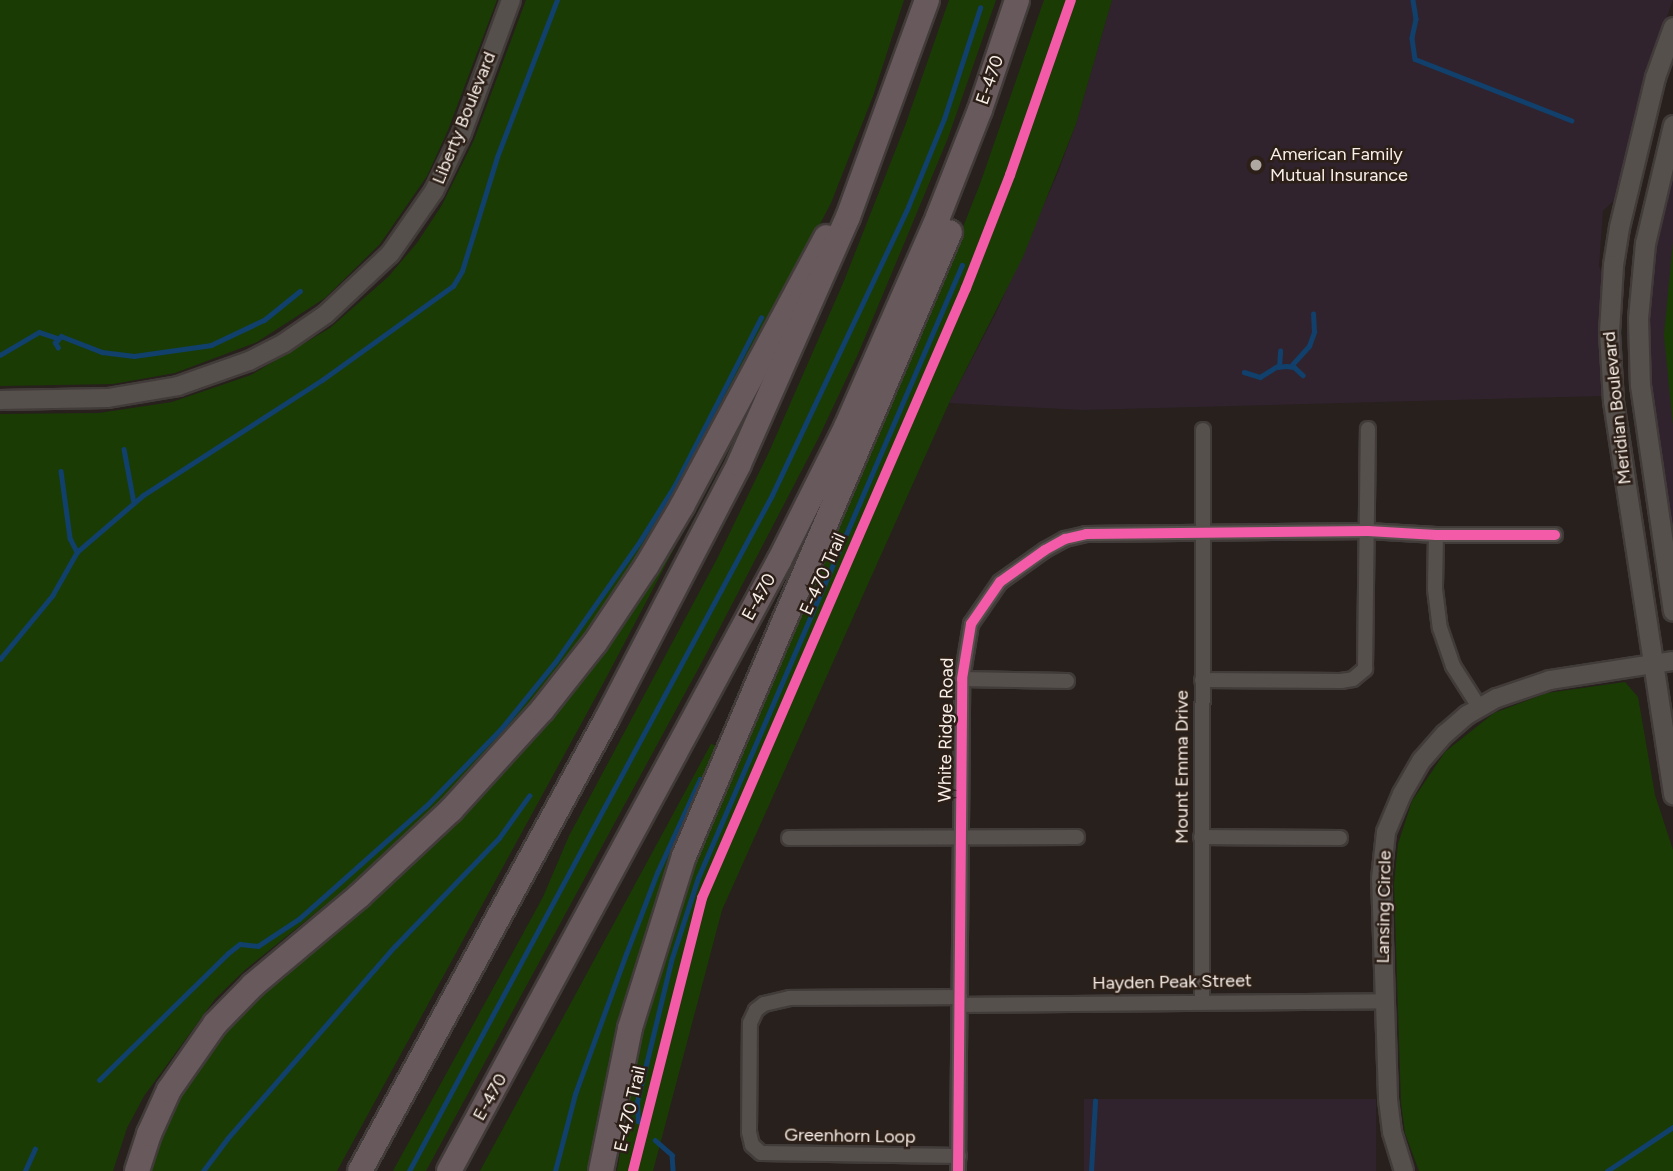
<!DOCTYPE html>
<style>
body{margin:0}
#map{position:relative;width:1673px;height:1171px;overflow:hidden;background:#27201c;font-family:Figtree,sans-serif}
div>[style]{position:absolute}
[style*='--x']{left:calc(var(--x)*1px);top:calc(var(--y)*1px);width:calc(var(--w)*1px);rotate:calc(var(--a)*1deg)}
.commercial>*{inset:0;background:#30232e;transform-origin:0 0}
.green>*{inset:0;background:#1a3c04}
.stream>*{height:4.5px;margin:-2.25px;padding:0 2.25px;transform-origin:2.25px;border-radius:2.25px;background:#10406b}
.roads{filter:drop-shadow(2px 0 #413b39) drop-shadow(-2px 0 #413b39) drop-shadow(0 2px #413b39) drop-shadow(0 -2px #413b39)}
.minor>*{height:14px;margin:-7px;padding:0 7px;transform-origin:7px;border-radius:7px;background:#56504d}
.tertiary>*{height:18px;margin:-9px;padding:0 9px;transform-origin:9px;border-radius:9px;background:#56504d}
.secondary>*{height:19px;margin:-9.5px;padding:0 9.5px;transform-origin:9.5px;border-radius:9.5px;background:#56504d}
.motorway>*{height:24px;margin:-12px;padding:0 12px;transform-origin:12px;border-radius:12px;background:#68595d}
.cycleway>*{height:10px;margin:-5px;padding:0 5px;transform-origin:5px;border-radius:5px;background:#f35aa7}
.dots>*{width:19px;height:19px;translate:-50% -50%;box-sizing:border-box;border:4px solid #2c1f17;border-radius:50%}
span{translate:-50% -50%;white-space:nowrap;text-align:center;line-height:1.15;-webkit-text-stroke:5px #2c1f17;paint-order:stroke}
.street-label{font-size:18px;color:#f8efe9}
.poi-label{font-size:18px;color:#f8efe9}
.left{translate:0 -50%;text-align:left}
</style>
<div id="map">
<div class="commercial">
<div style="clip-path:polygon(1112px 0,1673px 0,1646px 74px,1616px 198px,1603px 211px,1599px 266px,1603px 276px,1600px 355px,1603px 396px,1082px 410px,949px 403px,997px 311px,1057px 175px,1076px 124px)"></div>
<div style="clip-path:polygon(1673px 164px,1673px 546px,1650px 386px,1647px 311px,1653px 254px)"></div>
<div style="left:1084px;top:1099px;width:292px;height:72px"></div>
</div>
<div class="green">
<div style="clip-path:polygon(0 0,497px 0,448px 130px,427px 176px,380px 244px,325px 298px,257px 342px,175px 373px,113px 384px,0 386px)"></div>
<div style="clip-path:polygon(526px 0,904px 0,873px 96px,831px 203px,672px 507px,596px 625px,492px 753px,395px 849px,246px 969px,215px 999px,144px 1096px,127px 1128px,113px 1171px,0 1171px,0 414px,99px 413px,172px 402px,251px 375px,330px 328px,388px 277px,417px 243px,442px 205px,474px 140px)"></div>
<div style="clip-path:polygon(949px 0,996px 0,948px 138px,858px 354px,818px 439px,703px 660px,426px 1171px,393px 1171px,543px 897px,569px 836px,717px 559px,769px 452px,844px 281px,905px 126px)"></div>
<div style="clip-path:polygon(1044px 0,1112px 0,1076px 124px,1023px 257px,949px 403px,722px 910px,653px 1171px,617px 1171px,646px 1009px,680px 895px,904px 365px,929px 313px,980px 184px)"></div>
<div style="clip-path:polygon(1673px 242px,1673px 426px,1664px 335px)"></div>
<div style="clip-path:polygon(673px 539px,676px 545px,605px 680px,337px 1171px,150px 1171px,171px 1109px,206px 1052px,247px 1004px,346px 922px)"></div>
<div style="clip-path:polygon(1625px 682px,1638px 697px,1655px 795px,1673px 850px,1673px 1171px,1419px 1171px,1405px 1133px,1401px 1103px,1394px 884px,1398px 844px,1412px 801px,1445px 752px,1494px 713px,1547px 693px)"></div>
<div style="clip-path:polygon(711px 744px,722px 747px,591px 1171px,480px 1171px)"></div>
</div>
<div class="stream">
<div style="--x:1413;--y:0;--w:19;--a:81"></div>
<div style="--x:1416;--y:19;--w:19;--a:102"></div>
<div style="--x:1412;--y:38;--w:21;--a:82"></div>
<div style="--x:1415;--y:59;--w:168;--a:21.4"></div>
<div style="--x:58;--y:348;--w:6;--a:-121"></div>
<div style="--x:55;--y:343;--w:9;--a:-49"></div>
<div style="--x:61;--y:336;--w:44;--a:21.3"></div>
<div style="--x:102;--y:352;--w:32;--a:7"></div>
<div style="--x:134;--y:356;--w:78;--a:-8.1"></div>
<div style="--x:211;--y:345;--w:59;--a:-25.3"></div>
<div style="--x:264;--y:320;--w:46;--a:-38.9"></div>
<div style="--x:0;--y:355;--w:45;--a:-30.5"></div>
<div style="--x:39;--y:332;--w:19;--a:18"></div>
<div style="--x:1291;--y:366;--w:27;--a:-48"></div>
<div style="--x:1309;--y:346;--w:15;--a:-70"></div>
<div style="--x:1314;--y:332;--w:18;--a:-93"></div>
<div style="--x:1279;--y:367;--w:16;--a:-86"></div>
<div style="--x:1244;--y:372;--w:17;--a:17"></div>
<div style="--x:1260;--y:377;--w:19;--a:-32"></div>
<div style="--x:1276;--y:367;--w:10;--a:-6"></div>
<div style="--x:1286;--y:366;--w:8;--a:7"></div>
<div style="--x:1294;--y:367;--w:12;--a:42"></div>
<div style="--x:124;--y:449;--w:55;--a:79.5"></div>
<div style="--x:61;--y:471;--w:68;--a:82.3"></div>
<div style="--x:70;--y:538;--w:16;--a:63"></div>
<div style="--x:0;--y:659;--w:82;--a:-50.5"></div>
<div style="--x:52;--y:596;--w:51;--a:-60.4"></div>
<div style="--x:77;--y:552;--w:86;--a:-40.7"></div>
<div style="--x:142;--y:496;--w:214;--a:-32.8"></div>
<div style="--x:322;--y:380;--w:161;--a:-35.7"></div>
<div style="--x:453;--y:286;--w:17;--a:-59"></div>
<div style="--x:462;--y:271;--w:119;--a:-72.9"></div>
<div style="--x:497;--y:157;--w:168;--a:-69.1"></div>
<div style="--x:99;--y:1080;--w:180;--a:-44.5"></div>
<div style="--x:227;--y:954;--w:16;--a:-38"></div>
<div style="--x:240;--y:944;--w:18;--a:6"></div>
<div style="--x:258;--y:946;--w:49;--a:-33.4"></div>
<div style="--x:299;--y:919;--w:171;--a:-41.7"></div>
<div style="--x:427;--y:805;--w:106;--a:-45.8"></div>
<div style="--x:501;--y:729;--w:87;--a:-51"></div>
<div style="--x:556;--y:661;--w:146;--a:-55"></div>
<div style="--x:640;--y:541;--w:66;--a:-58"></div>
<div style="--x:675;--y:485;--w:188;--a:-62.8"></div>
<div style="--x:638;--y:1122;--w:20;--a:-93"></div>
<div style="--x:637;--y:1102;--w:145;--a:-76.4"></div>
<div style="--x:671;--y:961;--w:87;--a:-72"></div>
<div style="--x:698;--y:878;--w:667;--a:-66.7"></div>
<div style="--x:655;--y:1140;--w:23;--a:41"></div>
<div style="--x:672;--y:1155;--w:16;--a:86"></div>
<div style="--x:25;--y:1171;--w:24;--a:-66"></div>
<div style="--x:203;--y:1171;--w:40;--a:-53"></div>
<div style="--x:227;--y:1139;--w:256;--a:-49"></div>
<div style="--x:395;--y:946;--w:150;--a:-46.1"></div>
<div style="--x:499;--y:838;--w:52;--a:-54.5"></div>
<div style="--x:409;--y:1171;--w:767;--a:-61.76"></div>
<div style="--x:772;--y:495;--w:318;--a:-64.7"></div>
<div style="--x:908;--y:207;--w:95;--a:-67.8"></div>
<div style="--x:944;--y:119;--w:117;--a:-72"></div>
<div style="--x:555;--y:1171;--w:80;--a:-75.4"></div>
<div style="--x:575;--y:1094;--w:149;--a:-70"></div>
<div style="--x:626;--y:954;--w:87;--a:-69.1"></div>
<div style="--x:657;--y:873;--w:103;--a:-65.4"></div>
<div style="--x:1091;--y:1171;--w:70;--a:-86.7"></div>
<div style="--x:1607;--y:1171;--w:79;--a:-33.7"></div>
</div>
<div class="roads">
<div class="minor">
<div style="--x:1436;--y:535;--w:54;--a:91.1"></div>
<div style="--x:1435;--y:589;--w:39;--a:83"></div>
<div style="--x:1440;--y:628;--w:40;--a:71.1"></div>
<div style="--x:1453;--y:666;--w:49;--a:57.6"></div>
<div style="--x:962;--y:679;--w:105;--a:1.1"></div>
<div style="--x:1202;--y:680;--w:139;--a:0.4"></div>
<div style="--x:1341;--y:681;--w:12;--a:-9"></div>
<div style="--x:1353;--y:679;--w:16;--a:-40"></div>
<div style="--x:1365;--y:669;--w:240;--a:-89.3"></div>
<div style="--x:1201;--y:837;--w:139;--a:0.4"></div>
<div style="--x:789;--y:838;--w:288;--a:-0.2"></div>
<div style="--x:1202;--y:1000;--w:570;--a:-89.9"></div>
<div style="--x:960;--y:1005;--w:424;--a:-0.5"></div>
<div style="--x:959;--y:1156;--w:198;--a:-179.1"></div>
<div style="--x:761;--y:1153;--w:12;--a:-138"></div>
<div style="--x:752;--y:1145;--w:13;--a:-103"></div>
<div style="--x:749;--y:1132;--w:109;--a:-89.5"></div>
<div style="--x:750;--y:1023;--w:14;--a:-65"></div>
<div style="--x:756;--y:1010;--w:10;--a:-37"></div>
<div style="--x:764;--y:1004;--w:27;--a:-13"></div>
<div style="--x:790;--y:998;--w:170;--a:-0.3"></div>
<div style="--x:958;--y:1171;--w:492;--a:-89.5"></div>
<div style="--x:962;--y:679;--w:56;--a:-80.7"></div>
<div style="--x:971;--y:624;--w:51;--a:-55.4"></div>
<div style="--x:1000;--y:582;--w:55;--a:-35.4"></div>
<div style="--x:1045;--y:550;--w:23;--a:-29"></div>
<div style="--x:1065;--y:539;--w:22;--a:-13"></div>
<div style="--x:1086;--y:534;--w:282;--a:-0.6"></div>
<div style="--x:1368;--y:531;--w:68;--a:3.4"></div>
<div style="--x:1436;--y:535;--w:119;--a:0"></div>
</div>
<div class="tertiary">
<div style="--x:0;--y:400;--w:108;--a:-1.1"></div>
<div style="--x:108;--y:398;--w:71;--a:-9.7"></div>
<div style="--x:178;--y:386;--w:75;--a:-19.4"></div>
<div style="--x:249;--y:361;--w:39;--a:-27"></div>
<div style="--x:284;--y:343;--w:51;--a:-34.6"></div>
<div style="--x:326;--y:314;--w:88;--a:-43.2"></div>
<div style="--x:390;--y:254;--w:77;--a:-55.1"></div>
<div style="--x:434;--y:191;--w:64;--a:-64.2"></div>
<div style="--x:462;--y:133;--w:142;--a:-69.8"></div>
<div style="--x:1404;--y:1171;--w:41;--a:-107.1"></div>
<div style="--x:1392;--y:1132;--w:34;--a:-97"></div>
<div style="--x:1388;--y:1098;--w:219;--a:-91.8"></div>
<div style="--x:1381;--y:879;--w:47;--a:-83.9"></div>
<div style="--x:1386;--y:832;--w:41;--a:-67.2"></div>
<div style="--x:1402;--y:794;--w:39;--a:-60"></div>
<div style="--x:1422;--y:760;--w:35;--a:-49"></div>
<div style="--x:1445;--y:734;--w:29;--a:-41"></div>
<div style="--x:1467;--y:715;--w:34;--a:-30"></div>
<div style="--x:1497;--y:698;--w:56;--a:-18.8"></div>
<div style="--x:1550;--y:680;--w:124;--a:-8.8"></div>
</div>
<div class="secondary">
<div style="--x:1673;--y:27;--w:53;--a:109.8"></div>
<div style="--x:1655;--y:77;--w:154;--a:103.5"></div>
<div style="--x:1619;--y:227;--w:38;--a:99"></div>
<div style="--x:1613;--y:265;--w:67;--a:93.4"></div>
<div style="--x:1609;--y:332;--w:69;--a:86.7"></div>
<div style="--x:1613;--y:401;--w:398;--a:81.3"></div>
<div style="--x:1673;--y:125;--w:121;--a:103.3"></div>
<div style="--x:1645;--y:243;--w:76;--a:95.3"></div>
<div style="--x:1638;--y:319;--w:66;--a:88.3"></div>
<div style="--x:1640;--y:385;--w:228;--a:81.7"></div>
</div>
<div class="motorway">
<div style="--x:137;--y:1171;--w:39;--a:-72"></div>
<div style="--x:149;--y:1134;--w:48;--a:-65.6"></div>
<div style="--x:169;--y:1090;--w:80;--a:-55.1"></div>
<div style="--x:215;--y:1024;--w:54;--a:-45.7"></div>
<div style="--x:253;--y:985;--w:138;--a:-40"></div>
<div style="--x:359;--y:896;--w:126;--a:-43.1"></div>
<div style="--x:451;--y:810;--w:135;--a:-47.7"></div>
<div style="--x:542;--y:710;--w:85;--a:-51.7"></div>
<div style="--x:595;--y:643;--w:94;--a:-56.3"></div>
<div style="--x:647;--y:565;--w:69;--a:-59.3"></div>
<div style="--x:682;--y:506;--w:305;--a:-61.8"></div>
<div style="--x:360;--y:1171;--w:514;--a:-61.39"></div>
<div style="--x:606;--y:720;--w:288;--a:-62.5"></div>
<div style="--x:739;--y:464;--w:270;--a:-66.2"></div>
<div style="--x:848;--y:217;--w:231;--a:-70"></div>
<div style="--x:449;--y:1171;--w:694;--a:-61.59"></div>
<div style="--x:779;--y:561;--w:150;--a:-63.4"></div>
<div style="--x:846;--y:427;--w:229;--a:-66.3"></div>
<div style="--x:938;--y:217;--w:115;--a:-68.6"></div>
<div style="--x:980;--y:110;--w:116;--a:-71.4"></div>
<div style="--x:601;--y:1171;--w:146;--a:-78.5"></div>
<div style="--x:630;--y:1028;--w:180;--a:-72.6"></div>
<div style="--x:684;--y:856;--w:678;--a:-66.91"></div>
</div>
</div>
<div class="cycleway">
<div style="--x:633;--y:1171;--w:282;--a:-75.8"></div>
<div style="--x:702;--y:898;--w:665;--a:-66.6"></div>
<div style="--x:966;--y:288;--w:121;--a:-68.7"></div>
<div style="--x:1010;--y:175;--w:185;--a:-70.8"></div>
<div style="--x:958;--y:1171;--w:492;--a:-89.5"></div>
<div style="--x:962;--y:679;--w:56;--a:-80.7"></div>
<div style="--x:971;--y:624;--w:51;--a:-55.4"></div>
<div style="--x:1000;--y:582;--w:55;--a:-35.4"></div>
<div style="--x:1045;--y:550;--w:23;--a:-29"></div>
<div style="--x:1065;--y:539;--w:22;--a:-13"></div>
<div style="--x:1086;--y:534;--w:282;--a:-0.6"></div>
<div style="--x:1368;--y:531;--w:68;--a:3.4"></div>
<div style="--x:1436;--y:535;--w:119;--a:0"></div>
</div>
<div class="dots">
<div style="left:1256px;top:165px;background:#afa7a1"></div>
</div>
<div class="street-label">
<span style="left:990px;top:80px;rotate:-71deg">E-470</span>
<span style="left:464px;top:118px;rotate:-68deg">Liberty Boulevard</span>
<span style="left:1617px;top:408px;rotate:-96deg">Meridian Boulevard</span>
<span style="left:823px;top:574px;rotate:-66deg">E-470 Trail</span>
<span style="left:759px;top:597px;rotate:-61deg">E-470</span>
<span style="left:946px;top:730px;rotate:-89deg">White Ridge Road</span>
<span style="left:1182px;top:767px;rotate:-90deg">Mount Emma Drive</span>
<span style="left:1384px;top:907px;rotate:-89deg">Lansing Circle</span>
<span style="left:1172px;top:982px;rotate:-1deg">Hayden Peak Street</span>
<span style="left:490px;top:1097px;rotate:-61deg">E-470</span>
<span style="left:630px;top:1109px;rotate:-77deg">E-470 Trail</span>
<span style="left:850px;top:1136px;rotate:1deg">Greenhorn Loop</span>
</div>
<div class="poi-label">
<span class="left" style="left:1270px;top:165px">American Family<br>Mutual Insurance</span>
</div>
</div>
